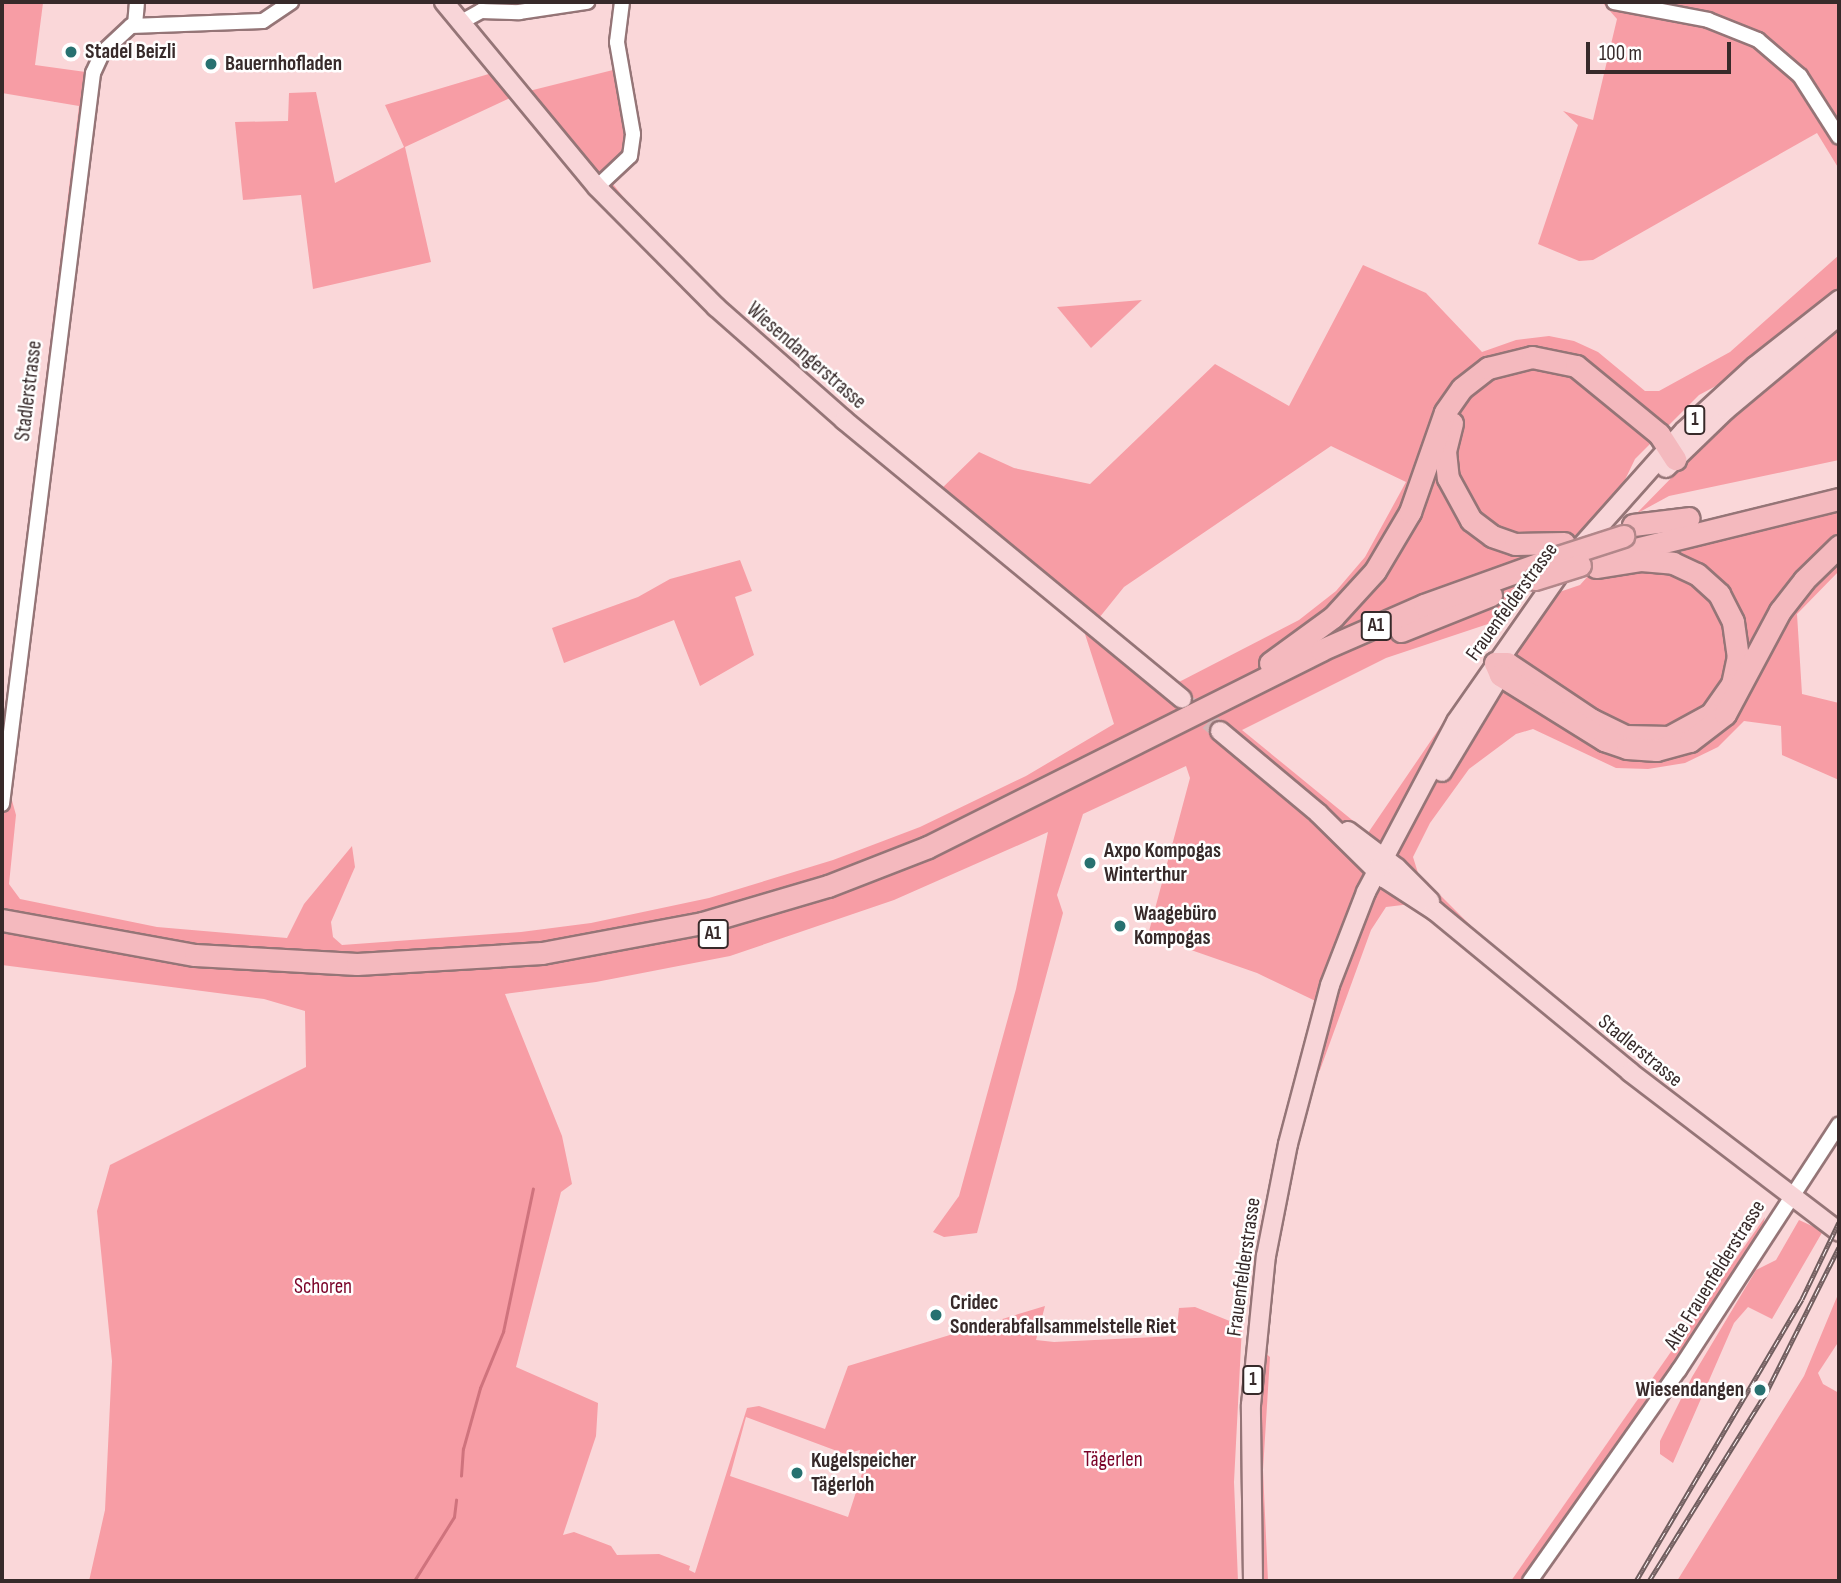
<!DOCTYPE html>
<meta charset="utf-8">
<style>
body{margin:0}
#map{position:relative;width:1841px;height:1583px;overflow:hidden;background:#fad7d9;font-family:"Sofia Sans Condensed",sans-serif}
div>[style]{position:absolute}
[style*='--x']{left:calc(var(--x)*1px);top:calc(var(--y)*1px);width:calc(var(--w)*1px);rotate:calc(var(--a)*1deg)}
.green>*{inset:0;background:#f79da5}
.stream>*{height:2.5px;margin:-1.25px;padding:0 1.25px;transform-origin:1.25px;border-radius:1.25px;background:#cf737d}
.major-tunnel>*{height:18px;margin-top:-9px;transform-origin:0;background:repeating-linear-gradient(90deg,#d3b4b6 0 18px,transparent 0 27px)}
.roads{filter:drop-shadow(2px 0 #957577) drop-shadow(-2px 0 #957577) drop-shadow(0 2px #957577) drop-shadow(0 -2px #957577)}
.minor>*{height:14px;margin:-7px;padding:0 7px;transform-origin:7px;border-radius:7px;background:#fff}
.major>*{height:18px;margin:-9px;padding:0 9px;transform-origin:9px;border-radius:9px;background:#f8d5d8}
.highway>*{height:21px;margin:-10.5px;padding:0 10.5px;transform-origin:10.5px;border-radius:10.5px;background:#f4b9be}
.rail>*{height:5px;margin-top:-2.5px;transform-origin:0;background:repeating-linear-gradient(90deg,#fff 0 8px,#705d5e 0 16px);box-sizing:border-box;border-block:2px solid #705d5e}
.bridges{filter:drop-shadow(2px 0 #b2878a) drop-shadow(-2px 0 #b2878a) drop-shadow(0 2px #b2878a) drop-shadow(0 -2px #b2878a)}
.highway-bridge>*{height:21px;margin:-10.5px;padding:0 10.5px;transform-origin:10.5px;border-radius:10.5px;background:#f4b9be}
.dots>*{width:19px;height:19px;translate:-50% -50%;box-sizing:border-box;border:4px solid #fff;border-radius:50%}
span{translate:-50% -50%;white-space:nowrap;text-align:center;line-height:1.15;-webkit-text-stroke:5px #fff;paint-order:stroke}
.shield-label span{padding:2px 5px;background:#fff;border:2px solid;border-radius:5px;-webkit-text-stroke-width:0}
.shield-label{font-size:19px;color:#372a2a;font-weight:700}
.poi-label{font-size:21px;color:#372a2a;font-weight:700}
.left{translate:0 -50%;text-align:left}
.right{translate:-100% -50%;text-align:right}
.street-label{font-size:21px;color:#372a2a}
.park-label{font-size:21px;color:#7b0429}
.frame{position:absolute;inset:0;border:4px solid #372a2a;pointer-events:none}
.scale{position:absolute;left:1586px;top:42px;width:145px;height:32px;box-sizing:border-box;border:4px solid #372a2a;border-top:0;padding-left:9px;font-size:21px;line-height:24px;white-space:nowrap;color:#372a2a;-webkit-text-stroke:5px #fff;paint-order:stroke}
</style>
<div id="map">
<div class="green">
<div style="clip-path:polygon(evenodd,2px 2px,43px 3px,35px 65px,93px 73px,92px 129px,11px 797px,16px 815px,9px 884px,20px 899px,157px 927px,287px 938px,304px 904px,352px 846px,355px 867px,331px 922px,333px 937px,342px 945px,521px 932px,591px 923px,709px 898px,833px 860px,920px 827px,1026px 776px,1114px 724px,1084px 631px,947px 515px,936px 494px,979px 452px,1014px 468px,1090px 484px,1215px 364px,1289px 406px,1363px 265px,1426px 293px,1482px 352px,1516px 340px,1549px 336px,1574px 341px,1598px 352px,1645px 391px,1659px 391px,1730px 352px,1839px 255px,1839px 292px,1729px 379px,1699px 395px,1635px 459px,1623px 484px,1574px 541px,1529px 551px,1521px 602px,1503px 619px,1386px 658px,1242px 730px,1368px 833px,1524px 604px,1580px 585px,1596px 567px,1677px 554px,1697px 544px,1839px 510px,1839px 571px,1797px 614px,1802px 694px,1839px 703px,1839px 780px,1782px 755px,1781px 726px,1744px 721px,1718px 747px,1685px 763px,1648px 769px,1616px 768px,1533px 729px,1516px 734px,1469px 769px,1430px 823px,1413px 857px,1418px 873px,1489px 944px,1419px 903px,1386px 907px,1371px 930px,1320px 1070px,1304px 1088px,1326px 1006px,1257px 973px,1148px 935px,1190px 778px,1186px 766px,1083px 814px,1057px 895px,1063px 913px,977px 1233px,944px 1237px,933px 1232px,959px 1196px,1016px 989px,1048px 832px,894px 900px,730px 956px,596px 982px,505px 994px,562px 1136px,572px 1184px,561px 1192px,516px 1367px,598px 1403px,596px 1436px,563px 1535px,574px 1532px,611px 1546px,617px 1555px,659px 1554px,690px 1566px,689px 1570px,695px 1573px,747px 1408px,759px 1406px,825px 1429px,848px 1366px,1045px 1306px,1036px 1340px,1054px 1342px,1176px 1336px,1179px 1308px,1195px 1307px,1242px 1326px,1234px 1482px,1238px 1581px,89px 1581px,105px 1510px,112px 1361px,97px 1211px,110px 1165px,306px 1067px,305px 1011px,264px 999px,2px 965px,2px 804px,35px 525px,28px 524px,79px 106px,2px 93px,2px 2px,1331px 446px,1406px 482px,1365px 557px,1336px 591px,1299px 620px,1179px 682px,1099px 618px,1124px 587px,1331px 446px,2px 2px,746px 1417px,845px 1454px,860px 1450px,858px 1461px,864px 1467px,848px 1517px,730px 1476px,746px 1417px)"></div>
<div style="clip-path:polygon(1602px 2px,1839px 2px,1839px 169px,1817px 133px,1593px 260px,1579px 261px,1538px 244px,1578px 125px,1563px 111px,1593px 120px,1617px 19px)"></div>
<div style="clip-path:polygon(621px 68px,633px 134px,609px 179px,635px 212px,630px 218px,716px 307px,708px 315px,592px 194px,521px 93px,405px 147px,431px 262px,313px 289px,301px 195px,243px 200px,235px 122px,288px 121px,289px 93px,316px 92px,335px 183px,404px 147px,385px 105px,502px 70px,521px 93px)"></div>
<div style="clip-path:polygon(1142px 300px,1091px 348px,1057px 307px)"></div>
<div style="clip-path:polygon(1839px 328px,1839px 460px,1669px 496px,1636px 514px,1725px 423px)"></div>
<div style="clip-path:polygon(740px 560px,752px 591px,735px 597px,754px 655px,700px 686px,674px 620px,564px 663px,552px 628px,638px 597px,670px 579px)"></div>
<div style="clip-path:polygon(1765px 1217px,1758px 1246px,1530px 1581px,1511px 1581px)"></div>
<div style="clip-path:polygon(1799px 1220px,1823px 1231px,1772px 1319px,1748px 1307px,1734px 1323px,1673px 1463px,1660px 1454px,1660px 1441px,1692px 1377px,1756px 1270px,1776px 1260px)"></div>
<div style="clip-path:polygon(1839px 1292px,1839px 1341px,1818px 1373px,1823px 1384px,1839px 1393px,1839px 1581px,1677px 1581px,1804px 1376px)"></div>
<div style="clip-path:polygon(1264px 1352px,1270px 1357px,1263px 1470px,1268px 1581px,1262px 1581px,1258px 1497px)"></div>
</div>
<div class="stream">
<div style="--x:461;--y:1476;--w:27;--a:-86"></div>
<div style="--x:463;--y:1449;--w:63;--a:-74.4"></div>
<div style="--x:480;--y:1388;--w:61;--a:-67.7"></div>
<div style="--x:503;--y:1332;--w:146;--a:-78.2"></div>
<div style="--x:414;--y:1581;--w:75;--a:-58"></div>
<div style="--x:454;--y:1517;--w:17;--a:-83"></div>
</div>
<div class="major-tunnel">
<div style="--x:1188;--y:704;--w:42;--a:40.2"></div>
</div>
<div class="roads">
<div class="minor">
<div style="--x:1614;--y:2;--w:96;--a:10.8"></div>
<div style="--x:1708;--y:20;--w:54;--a:21.8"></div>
<div style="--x:1758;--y:40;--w:55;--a:40.6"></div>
<div style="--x:1800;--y:76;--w:72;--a:57.4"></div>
<div style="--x:463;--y:21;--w:21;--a:-29"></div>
<div style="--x:481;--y:11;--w:38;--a:2"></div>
<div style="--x:519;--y:12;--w:69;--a:-8.4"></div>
<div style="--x:135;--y:25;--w:23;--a:-85"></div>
<div style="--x:597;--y:187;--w:45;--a:-43.2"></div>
<div style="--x:630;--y:156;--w:22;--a:-82"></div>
<div style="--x:633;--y:134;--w:93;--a:-99.9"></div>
<div style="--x:617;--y:42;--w:40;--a:-82.9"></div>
<div style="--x:2;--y:804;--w:737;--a:-82.9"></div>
<div style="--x:93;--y:73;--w:23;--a:-65"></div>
<div style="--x:103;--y:52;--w:38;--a:-43"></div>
<div style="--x:131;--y:26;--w:132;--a:-2.2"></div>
<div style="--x:263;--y:21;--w:34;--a:-34"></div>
<div style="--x:1530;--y:1581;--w:258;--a:-54.8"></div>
<div style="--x:1679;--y:1370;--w:293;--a:-56.9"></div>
</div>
<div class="major">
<div style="--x:444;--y:2;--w:240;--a:50.4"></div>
<div style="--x:597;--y:187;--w:169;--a:45.2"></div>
<div style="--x:716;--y:307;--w:171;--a:41.4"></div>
<div style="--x:844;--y:420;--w:438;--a:39.5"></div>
<div style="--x:1666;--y:468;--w:83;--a:-44"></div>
<div style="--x:1726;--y:410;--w:147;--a:-39.8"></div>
<div style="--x:1220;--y:731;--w:128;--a:39.9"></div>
<div style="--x:1318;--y:813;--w:93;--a:44.6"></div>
<div style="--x:1384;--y:878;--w:61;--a:32.9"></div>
<div style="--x:1435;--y:911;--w:253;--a:39.5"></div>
<div style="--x:1630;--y:1072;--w:263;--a:37.4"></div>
<div style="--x:1442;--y:772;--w:105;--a:-59"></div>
<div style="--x:1348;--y:831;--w:61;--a:37.1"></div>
<div style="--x:1397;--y:868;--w:47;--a:45"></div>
<div style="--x:1253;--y:1581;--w:176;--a:-90.7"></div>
<div style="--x:1251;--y:1405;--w:150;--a:-84.3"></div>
<div style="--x:1266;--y:1256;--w:114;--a:-78.9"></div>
<div style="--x:1288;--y:1144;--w:164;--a:-75.2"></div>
<div style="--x:1330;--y:985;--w:100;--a:-68.8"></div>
<div style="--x:1366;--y:892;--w:192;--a:-62.1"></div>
<div style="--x:1456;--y:722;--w:198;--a:-55.1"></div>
<div style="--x:1569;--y:560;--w:173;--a:-48.3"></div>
<div style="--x:1684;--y:431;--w:96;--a:-42.5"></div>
<div style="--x:1755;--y:366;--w:107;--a:-38.2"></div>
</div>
<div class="highway">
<div style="--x:1452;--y:423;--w:29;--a:104"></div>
<div style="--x:1445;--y:451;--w:27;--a:84"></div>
<div style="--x:1448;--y:478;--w:48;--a:61.3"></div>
<div style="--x:1471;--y:520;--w:26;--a:37"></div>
<div style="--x:1492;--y:536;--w:24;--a:19"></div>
<div style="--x:1515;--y:544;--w:49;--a:-1.2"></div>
<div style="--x:1633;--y:525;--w:56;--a:-7.1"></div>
<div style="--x:1615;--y:554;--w:231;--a:-13.8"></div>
<div style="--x:1596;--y:567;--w:46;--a:-8.8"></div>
<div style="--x:1641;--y:560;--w:32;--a:5"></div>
<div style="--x:1673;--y:563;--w:26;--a:25"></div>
<div style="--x:1697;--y:574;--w:30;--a:42"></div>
<div style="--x:1719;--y:594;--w:31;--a:63"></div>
<div style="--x:1733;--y:622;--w:34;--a:82"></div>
<div style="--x:1738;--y:656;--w:29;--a:102"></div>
<div style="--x:1732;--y:684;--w:37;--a:125"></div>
<div style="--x:1711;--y:714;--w:48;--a:151.3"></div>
<div style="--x:1669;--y:737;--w:44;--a:-178.7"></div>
<div style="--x:1625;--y:736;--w:37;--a:-154"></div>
<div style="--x:1592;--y:720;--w:102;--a:-146.2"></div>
<div style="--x:1507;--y:663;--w:12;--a:180"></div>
<div style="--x:1495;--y:663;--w:13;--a:67"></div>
<div style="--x:1500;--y:675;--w:123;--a:32"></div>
<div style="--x:1604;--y:740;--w:24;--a:19"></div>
<div style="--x:1627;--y:748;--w:29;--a:4"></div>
<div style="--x:1656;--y:750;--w:35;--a:-15"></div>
<div style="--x:1690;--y:741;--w:44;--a:-37.6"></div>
<div style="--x:1725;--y:714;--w:117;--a:-61.9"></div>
<div style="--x:1780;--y:611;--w:39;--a:-52"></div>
<div style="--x:1804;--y:580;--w:49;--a:-44.2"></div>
<div style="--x:1401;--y:631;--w:97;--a:-21.8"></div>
<div style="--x:1270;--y:663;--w:78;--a:-36.1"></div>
<div style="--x:1333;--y:617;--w:62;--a:-47.6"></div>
<div style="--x:1375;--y:571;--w:69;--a:-59.3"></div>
<div style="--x:1410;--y:512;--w:106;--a:-70.7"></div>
<div style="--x:1445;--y:412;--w:29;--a:-55"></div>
<div style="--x:1462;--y:388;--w:33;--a:-38"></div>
<div style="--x:1488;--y:368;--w:45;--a:-14"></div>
<div style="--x:1532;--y:357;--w:45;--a:11.6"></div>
<div style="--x:1576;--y:366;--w:107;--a:39.3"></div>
<div style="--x:1659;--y:434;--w:30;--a:57"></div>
<div style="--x:2;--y:920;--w:196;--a:10.3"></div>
<div style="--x:195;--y:955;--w:162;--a:3.2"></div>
<div style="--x:357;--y:964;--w:185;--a:-3.4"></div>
<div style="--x:542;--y:953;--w:163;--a:-10.6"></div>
<div style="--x:702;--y:923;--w:131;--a:-16.4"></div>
<div style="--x:828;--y:886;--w:107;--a:-21.3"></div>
<div style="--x:928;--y:847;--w:440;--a:-26.6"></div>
<div style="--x:1321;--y:650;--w:112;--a:-23.6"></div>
<div style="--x:1424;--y:605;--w:136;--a:-19.8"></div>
</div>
</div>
<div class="rail">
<div style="--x:1636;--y:1581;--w:327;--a:-59.5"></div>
<div style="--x:1802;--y:1299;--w:85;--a:-64.3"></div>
<div style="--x:1649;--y:1581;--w:219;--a:-58.1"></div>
<div style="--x:1765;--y:1395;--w:165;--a:-63.4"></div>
</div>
<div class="bridges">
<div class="highway-bridge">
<div style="--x:1552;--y:559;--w:75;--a:-17.9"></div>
<div style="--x:1535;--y:579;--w:47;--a:-17.3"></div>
</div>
</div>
<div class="dots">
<div style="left:71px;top:52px;background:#277170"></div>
<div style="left:211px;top:64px;background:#277170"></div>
<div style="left:1090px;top:863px;background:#277170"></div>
<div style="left:1120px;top:926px;background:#277170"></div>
<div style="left:936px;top:1315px;background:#277170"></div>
<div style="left:1760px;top:1390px;background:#277170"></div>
<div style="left:797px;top:1473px;background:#277170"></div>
</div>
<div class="shield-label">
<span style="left:1695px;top:420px">1</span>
<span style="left:1376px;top:626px">A1</span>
<span style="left:713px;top:934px">A1</span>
<span style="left:1253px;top:1380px">1</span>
</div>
<div class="poi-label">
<span class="left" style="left:85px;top:52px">Stadel Beizli</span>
<span class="left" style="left:225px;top:64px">Bauernhofladen</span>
<span class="left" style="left:1104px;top:863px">Axpo Kompogas<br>Winterthur</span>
<span class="left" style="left:1134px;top:926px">Waagebüro<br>Kompogas</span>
<span class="left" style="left:950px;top:1315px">Cridec<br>Sonderabfallsammelstelle Riet</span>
<span class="right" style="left:1744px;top:1390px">Wiesendangen</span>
<span class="left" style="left:811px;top:1473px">Kugelspeicher<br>Tägerloh</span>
</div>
<div class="street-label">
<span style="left:806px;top:356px;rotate:41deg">Wiesendangerstrasse</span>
<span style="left:29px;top:391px;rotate:-83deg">Stadlerstrasse</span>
<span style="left:1512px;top:602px;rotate:-54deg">Frauenfelderstrasse</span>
<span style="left:1640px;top:1051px;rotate:39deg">Stadlerstrasse</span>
<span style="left:1244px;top:1267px;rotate:-82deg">Frauenfelderstrasse</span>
<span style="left:1715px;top:1275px;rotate:-58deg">Alte Frauenfelderstrasse</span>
</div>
<div class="park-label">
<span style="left:323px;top:1287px">Schoren</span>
<span style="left:1113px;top:1460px">Tägerlen</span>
</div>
<div class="frame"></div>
<div class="scale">100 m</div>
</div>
